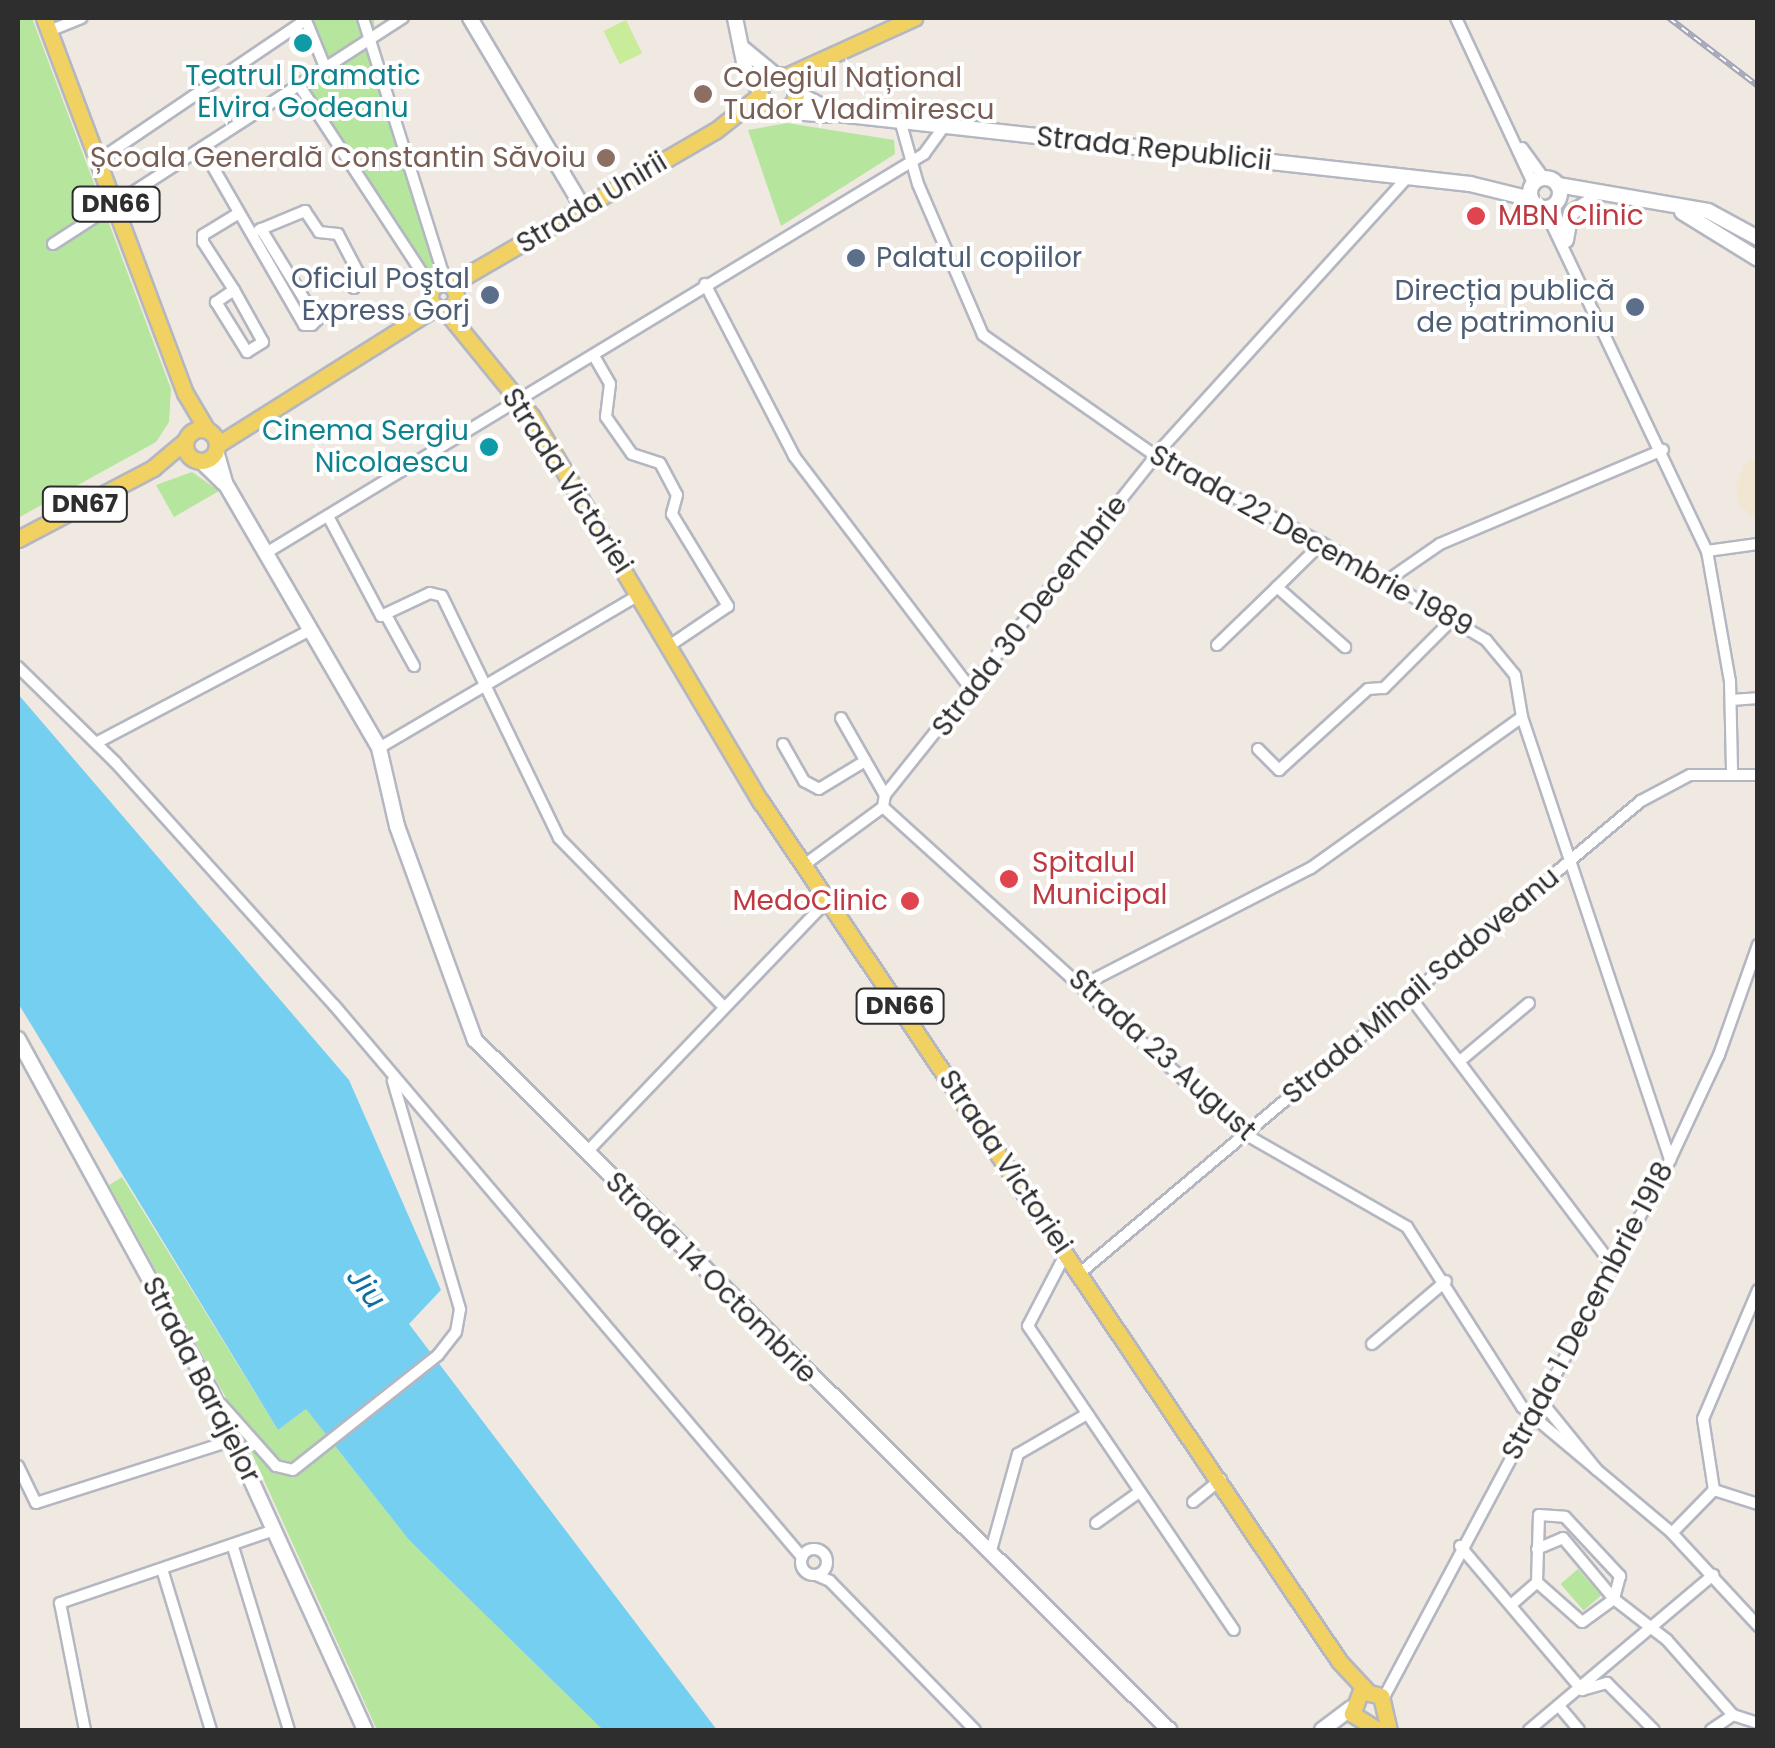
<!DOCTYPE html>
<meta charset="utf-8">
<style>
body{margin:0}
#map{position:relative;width:1775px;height:1748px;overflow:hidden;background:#efe9e1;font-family:Poppins,sans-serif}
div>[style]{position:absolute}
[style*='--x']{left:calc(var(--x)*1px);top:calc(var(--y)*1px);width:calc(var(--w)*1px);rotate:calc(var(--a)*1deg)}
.education>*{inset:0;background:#f0e6d1}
.green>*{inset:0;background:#b6e59e;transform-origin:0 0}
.pitch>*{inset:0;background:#c9ec9a;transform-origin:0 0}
.water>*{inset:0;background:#75cff0}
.roads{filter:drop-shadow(2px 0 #b4b7c1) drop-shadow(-2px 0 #b4b7c1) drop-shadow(0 2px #b4b7c1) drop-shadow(0 -2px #b4b7c1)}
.street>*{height:10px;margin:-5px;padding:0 5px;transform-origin:5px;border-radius:5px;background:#fff}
.street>.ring{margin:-5px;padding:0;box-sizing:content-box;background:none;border:10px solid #fff;border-radius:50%}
.secondary>*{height:14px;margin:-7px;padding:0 7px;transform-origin:7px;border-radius:7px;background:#fff}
.secondary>.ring{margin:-7px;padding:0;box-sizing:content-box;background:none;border:14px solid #fff;border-radius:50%}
.primary>*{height:15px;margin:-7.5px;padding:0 7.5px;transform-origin:7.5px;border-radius:7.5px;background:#f2d163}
.primary>.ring{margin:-7.5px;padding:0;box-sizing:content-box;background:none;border:15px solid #f2d163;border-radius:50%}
.rail>*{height:6px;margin-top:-3px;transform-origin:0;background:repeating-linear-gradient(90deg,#fff 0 8px,#a3a6b8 0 16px);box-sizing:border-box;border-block:2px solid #a3a6b8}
.dots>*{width:28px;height:28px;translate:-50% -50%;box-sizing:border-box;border:5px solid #fff;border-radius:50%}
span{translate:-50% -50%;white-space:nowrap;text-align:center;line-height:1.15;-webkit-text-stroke:8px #fff;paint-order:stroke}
.shield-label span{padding:2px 8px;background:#fff;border:2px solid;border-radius:8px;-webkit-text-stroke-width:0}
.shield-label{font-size:25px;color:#2e2e2e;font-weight:700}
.culture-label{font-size:28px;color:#0d838f}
.right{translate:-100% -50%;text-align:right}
.education-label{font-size:28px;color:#785e54}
.left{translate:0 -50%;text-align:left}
.street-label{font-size:28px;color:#2e2e2e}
.health-label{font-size:28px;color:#be3a42}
.service-label{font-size:28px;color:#4e5e75}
.water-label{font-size:30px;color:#0d6fa3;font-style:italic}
.frame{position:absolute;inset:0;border:20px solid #2e2e2e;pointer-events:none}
</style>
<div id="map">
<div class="education">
<div style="clip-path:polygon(1757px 458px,1757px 521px,1739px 504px,1736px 486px,1745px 463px)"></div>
</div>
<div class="green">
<div style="clip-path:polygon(18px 18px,32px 18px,171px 389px,169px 422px,156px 442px,18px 518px)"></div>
<div style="clip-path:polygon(312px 18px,374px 18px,375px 48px,437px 266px,429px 272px,307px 89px,334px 72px)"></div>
<div style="clip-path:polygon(787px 123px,894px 140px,895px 154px,781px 226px,748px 130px)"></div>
<div style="clip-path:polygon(192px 472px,219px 491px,174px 517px,156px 485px)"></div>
<div style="clip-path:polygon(122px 1177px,278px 1430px,306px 1409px,409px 1540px,603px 1730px,377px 1730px,230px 1405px,109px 1185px)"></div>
<div style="left:1578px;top:1569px;width:35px;height:23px;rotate:49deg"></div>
</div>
<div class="pitch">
<div style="left:626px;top:20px;width:37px;height:25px;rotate:64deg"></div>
</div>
<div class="water">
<div style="clip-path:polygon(18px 694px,349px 1080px,441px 1290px,409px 1324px,717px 1730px,603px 1730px,409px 1540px,306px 1409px,278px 1430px,18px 1003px)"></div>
</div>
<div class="roads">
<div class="street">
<div style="--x:305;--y:18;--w:53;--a:67.8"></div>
<div style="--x:363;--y:18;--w:278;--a:72.6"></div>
<div style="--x:1456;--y:18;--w:182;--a:65"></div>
<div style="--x:49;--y:31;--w:35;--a:-22"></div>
<div style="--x:299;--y:85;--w:243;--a:56.8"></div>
<div style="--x:900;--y:120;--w:66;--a:74.3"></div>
<div style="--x:918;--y:184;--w:164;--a:66.7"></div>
<div style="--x:983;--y:335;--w:211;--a:35"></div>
<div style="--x:1156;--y:456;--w:187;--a:27.7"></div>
<div style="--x:1322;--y:543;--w:191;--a:30.6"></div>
<div style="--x:1486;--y:640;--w:45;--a:50.4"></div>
<div style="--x:1515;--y:675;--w:43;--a:80.5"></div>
<div style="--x:1522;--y:717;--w:467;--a:71.5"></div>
<div style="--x:202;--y:148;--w:204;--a:60"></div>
<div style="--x:304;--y:325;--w:8;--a:0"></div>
<div style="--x:312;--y:325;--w:7;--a:-45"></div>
<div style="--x:317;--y:320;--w:107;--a:-121.6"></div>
<div style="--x:1522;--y:148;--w:37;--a:54"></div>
<div style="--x:99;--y:160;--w:243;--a:-34.1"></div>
<div style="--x:1553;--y:205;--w:36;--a:71"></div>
<div style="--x:1544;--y:208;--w:380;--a:64.6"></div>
<div style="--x:1707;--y:551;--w:132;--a:80"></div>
<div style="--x:1730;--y:681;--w:91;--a:88.7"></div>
<div style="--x:259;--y:230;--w:50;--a:-22.4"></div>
<div style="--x:305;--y:211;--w:25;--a:56"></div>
<div style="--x:319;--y:232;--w:19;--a:6"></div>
<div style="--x:338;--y:234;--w:45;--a:62.3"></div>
<div style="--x:359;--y:274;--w:15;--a:110"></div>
<div style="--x:53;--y:244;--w:417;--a:-32.9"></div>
<div style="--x:705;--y:284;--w:194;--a:62.6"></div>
<div style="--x:794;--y:456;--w:296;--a:52.8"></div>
<div style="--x:234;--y:290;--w:22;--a:146"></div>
<div style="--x:216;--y:302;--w:59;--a:58.2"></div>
<div style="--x:247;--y:352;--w:19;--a:-32"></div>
<div style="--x:263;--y:342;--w:60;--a:-119.1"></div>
<div style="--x:234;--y:290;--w:57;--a:-122.9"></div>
<div style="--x:203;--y:242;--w:7;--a:-90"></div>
<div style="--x:203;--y:235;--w:42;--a:-31.4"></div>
<div style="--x:594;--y:356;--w:32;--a:60"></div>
<div style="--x:610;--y:384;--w:33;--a:97"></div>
<div style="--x:606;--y:417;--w:45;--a:54.9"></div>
<div style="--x:632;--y:454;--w:29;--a:18"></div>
<div style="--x:660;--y:463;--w:36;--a:62"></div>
<div style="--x:677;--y:495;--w:20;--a:105"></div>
<div style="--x:672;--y:514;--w:108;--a:58.7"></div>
<div style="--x:728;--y:606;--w:71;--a:145.9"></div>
<div style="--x:329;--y:518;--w:111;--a:62"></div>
<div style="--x:381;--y:616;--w:54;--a:-25.1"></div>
<div style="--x:430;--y:593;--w:12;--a:14"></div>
<div style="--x:442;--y:596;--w:269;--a:64.2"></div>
<div style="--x:559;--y:838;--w:235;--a:45.7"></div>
<div style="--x:1322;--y:543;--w:63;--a:135.6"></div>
<div style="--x:1277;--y:587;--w:91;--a:41.4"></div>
<div style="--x:1707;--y:551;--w:51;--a:-7.8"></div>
<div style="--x:266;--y:553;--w:770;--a:-31.23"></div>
<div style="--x:924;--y:154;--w:36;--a:-54"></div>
<div style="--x:1388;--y:580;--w:63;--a:-34.7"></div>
<div style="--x:1440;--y:544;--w:242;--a:-22.9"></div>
<div style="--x:387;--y:617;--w:56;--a:61.1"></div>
<div style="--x:1217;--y:645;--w:83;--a:-44"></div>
<div style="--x:18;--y:667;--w:136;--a:44.4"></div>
<div style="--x:115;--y:762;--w:327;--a:48"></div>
<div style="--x:334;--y:1005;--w:724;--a:49.71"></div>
<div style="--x:1731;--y:700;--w:27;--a:-4"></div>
<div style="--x:841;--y:718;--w:89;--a:60.3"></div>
<div style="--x:96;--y:743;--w:242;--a:-27.8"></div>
<div style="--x:783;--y:744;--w:43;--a:60.4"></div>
<div style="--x:804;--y:781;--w:17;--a:28"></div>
<div style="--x:819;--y:789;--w:54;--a:-31.3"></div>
<div style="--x:379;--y:748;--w:302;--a:-30.5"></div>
<div style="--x:1258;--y:749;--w:30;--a:45"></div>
<div style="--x:1279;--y:770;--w:120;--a:-42.3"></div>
<div style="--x:1368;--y:689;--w:16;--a:-4"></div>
<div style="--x:1384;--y:688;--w:96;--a:-45"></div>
<div style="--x:883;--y:807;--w:486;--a:42.2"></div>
<div style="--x:1243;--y:1133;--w:189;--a:29.8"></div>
<div style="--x:1407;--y:1227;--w:214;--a:57.4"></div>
<div style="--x:1522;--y:1407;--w:196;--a:40"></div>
<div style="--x:1672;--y:1533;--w:127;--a:47.2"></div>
<div style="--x:804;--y:865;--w:98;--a:-36.3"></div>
<div style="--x:883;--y:807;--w:12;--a:-81"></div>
<div style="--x:885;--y:795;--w:444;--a:-51.4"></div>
<div style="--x:1162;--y:448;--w:367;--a:-47.8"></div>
<div style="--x:1083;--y:985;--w:256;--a:-27.2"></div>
<div style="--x:1311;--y:868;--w:259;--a:-35.6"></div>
<div style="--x:1408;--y:994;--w:341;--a:53"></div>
<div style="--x:1460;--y:1061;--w:90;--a:-40"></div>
<div style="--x:586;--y:1153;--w:350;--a:-46.3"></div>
<div style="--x:1066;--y:1253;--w:82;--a:117.5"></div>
<div style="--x:1028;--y:1326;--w:367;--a:55.9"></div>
<div style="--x:1080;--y:1273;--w:733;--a:-40.08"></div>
<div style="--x:1641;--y:801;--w:55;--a:-28"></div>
<div style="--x:1690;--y:775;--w:68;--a:0"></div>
<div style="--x:1372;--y:1344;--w:97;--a:-40.4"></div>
<div style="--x:1541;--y:1401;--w:89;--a:50.9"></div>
<div style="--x:221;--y:1404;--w:83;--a:48.4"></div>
<div style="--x:276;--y:1466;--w:17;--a:13"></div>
<div style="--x:293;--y:1470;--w:185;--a:-38.4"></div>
<div style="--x:438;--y:1355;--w:29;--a:-52"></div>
<div style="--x:456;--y:1332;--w:23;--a:-80"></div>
<div style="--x:460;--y:1309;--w:238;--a:-106.4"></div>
<div style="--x:18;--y:1466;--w:41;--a:64.1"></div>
<div style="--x:36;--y:1503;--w:207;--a:-17.7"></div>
<div style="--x:1714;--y:1490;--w:72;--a:-98.8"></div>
<div style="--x:1703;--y:1419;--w:140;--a:-66.9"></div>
<div style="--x:1714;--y:1490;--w:46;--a:17.7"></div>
<div style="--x:1193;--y:1502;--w:36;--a:-39"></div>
<div style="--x:1096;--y:1523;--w:52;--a:-35.5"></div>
<div style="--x:1672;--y:1533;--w:60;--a:-45.7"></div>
<div style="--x:1460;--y:1546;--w:189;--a:49.7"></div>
<div style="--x:1582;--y:1690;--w:26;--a:-16"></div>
<div style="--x:1607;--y:1683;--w:66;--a:45"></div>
<div style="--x:233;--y:1547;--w:191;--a:73"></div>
<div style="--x:1537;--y:1549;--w:28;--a:-23"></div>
<div style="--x:1563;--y:1538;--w:80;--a:50.1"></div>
<div style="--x:1614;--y:1599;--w:39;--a:144"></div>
<div style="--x:1582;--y:1622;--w:60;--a:-138.4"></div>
<div class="ring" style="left:801px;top:1549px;width:16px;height:16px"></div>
<div style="--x:990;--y:1554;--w:104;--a:-74.4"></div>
<div style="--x:1018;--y:1454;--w:80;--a:-30.1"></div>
<div style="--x:162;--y:1569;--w:168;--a:73.1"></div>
<div style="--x:816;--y:1575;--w:15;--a:23"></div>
<div style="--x:830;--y:1581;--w:208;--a:45.8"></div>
<div style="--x:1511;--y:1605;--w:35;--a:-41"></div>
<div style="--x:1537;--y:1582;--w:67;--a:-88.3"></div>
<div style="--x:1539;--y:1515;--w:26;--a:4"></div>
<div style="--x:1565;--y:1517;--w:81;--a:47"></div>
<div style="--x:1620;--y:1576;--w:24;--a:105"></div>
<div style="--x:1614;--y:1599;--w:67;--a:37.7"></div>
<div style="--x:1667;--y:1640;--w:100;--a:48.7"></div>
<div style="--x:1733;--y:1715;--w:26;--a:18"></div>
<div style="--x:1383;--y:1699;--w:611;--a:-61.97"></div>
<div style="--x:1670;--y:1160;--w:116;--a:-65"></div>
<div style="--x:1719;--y:1055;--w:117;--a:-70.5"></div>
<div style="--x:1559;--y:1706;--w:31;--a:50"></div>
<div style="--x:85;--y:1730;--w:129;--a:-101.1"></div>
<div style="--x:60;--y:1603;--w:226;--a:-18.8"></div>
<div style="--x:1529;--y:1730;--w:241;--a:-40.1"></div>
<div style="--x:1711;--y:1730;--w:27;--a:-34"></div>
</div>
<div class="secondary">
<div style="--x:470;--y:18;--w:219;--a:59.2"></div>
<div style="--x:735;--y:18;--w:55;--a:78.5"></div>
<div style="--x:746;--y:72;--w:21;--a:53"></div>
<div style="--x:741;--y:47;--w:44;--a:39.5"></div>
<div style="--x:796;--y:93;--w:47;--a:26.6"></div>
<div style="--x:838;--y:114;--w:636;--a:6.32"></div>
<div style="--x:1470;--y:184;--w:63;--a:13.8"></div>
<div style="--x:782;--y:111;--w:46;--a:5"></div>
<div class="ring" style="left:1530px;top:178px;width:16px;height:16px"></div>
<div style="--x:1558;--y:185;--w:152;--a:9.8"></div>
<div style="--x:1708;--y:211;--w:57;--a:28.4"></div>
<div style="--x:1682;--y:212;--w:89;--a:31.7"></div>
<div style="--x:1566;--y:240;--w:27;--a:-80"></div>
<div style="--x:1571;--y:213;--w:23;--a:-31"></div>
<div style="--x:216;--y:451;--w:33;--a:74"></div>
<div style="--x:225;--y:483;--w:306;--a:59.8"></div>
<div style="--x:379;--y:748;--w:80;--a:77"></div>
<div style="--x:397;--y:826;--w:228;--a:70"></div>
<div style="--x:475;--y:1040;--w:979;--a:44.83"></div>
<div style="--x:202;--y:462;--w:30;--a:44"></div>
<div style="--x:18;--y:1039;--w:402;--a:61.3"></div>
<div style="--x:211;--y:1392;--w:371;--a:65.5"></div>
<div style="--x:1322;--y:1730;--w:36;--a:-37"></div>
</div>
<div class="primary">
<div style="--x:44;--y:18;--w:401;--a:69.4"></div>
<div style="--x:185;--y:393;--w:43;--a:59.3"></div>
<div class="ring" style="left:760px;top:75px;width:21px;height:21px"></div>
<div style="--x:786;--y:76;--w:141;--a:-24.4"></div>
<div class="ring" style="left:430px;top:283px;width:11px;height:11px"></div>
<div style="--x:450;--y:285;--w:306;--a:-30.2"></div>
<div style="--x:715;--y:131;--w:56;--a:-38.5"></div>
<div style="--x:444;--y:309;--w:139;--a:50.8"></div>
<div style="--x:532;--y:417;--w:448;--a:59.3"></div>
<div style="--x:761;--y:802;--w:1035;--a:56.06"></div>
<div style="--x:1339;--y:1661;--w:40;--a:47"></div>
<div class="ring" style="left:185px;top:429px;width:17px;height:17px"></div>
<div style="--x:217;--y:445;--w:259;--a:-32.2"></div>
<div style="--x:18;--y:539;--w:153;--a:-27.7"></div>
<div style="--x:153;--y:468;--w:42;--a:-40.2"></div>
<div style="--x:1378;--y:1730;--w:31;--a:-148"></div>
<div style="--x:1352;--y:1714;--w:25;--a:-69"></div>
<div style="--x:1361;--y:1691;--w:21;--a:14"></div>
<div style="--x:1381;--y:1696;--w:35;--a:77"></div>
</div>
</div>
<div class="rail">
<div style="--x:1669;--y:18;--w:112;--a:37.4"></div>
</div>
<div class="dots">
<div style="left:303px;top:43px;background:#0f9aa8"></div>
<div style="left:703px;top:94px;background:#8d6e63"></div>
<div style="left:606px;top:158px;background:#8d6e63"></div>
<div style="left:1476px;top:216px;background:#e0444e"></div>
<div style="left:856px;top:258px;background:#5c6f8a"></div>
<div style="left:490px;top:295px;background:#5c6f8a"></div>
<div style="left:1635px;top:307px;background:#5c6f8a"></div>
<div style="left:489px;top:447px;background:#0f9aa8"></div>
<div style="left:1009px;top:879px;background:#e0444e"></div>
<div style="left:910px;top:901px;background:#e0444e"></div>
</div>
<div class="shield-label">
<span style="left:116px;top:204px">DN66</span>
<span style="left:85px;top:504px">DN67</span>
<span style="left:900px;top:1006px">DN66</span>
</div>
<div class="culture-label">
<span style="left:303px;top:92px">Teatrul Dramatic<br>Elvira Godeanu</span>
<span class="right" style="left:469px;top:447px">Cinema Sergiu<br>Nicolaescu</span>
</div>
<div class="education-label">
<span class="left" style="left:723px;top:94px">Colegiul Național<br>Tudor Vladimirescu</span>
<span class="right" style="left:586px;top:158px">Școala Generală Constantin Săvoiu</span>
</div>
<div class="street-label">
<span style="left:1154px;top:149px;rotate:6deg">Strada Republicii</span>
<span style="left:592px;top:203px;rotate:-31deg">Strada Unirii</span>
<span style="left:567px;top:481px;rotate:57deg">Strada Victoriei</span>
<span style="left:1311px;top:541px;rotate:29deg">Strada 22 Decembrie 1989</span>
<span style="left:1030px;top:616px;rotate:-52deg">Strada 30 Decembrie</span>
<span style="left:1421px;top:986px;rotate:-40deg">Strada Mihail Sadoveanu</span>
<span style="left:1162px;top:1055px;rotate:42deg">Strada 23 August</span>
<span style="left:1005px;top:1162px;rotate:56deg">Strada Victoriei</span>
<span style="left:711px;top:1278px;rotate:45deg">Strada 14 Octombrie</span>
<span style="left:1588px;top:1311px;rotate:-62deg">Strada 1 Decembrie 1918</span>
<span style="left:201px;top:1380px;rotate:63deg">Strada Barajelor</span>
</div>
<div class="health-label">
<span class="left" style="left:1498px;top:216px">MBN Clinic</span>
<span class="left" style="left:1032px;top:879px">Spitalul<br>Municipal</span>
<span class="right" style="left:888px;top:901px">MedoClinic</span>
</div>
<div class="service-label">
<span class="left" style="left:876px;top:258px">Palatul copiilor</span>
<span class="right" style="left:470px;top:295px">Oficiul Poştal<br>Express Gorj</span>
<span class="right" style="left:1615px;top:307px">Direcția publică<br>de patrimoniu</span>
</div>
<div class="water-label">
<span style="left:366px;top:1288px;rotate:53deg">Jiu</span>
</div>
<div class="frame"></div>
</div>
